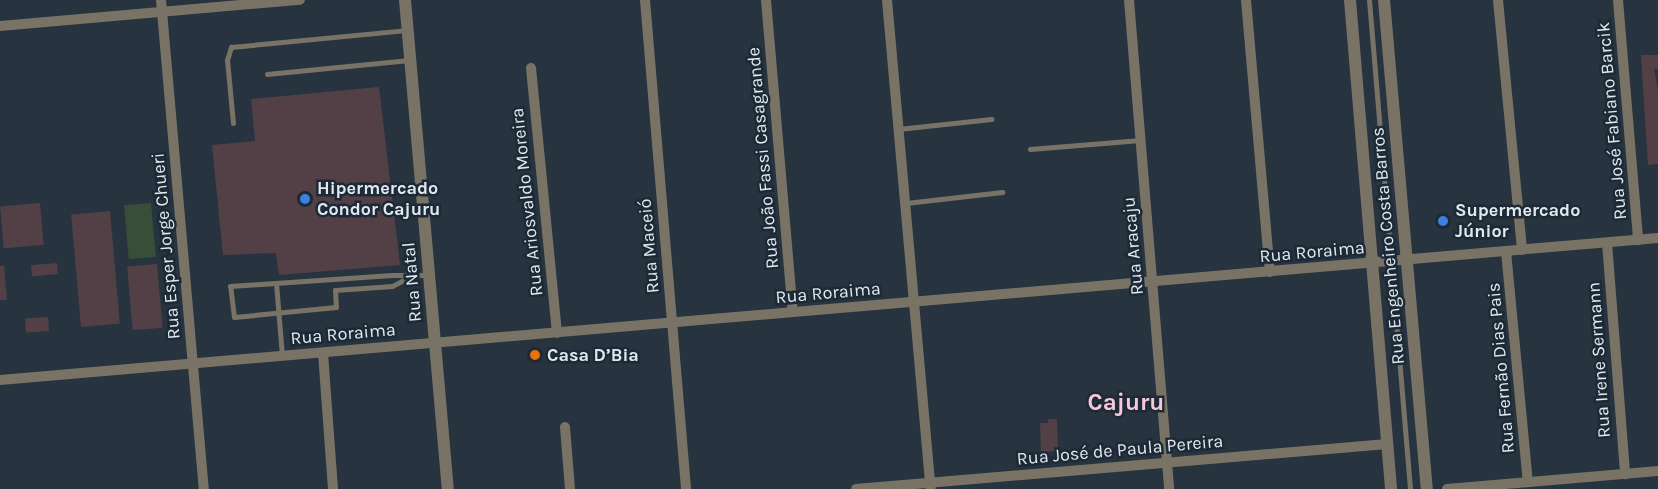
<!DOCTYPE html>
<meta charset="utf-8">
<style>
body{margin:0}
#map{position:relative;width:1658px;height:489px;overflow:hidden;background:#273440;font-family:Karla,sans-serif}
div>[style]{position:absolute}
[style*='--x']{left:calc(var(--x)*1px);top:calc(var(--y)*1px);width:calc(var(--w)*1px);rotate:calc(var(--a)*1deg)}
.green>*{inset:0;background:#394e38;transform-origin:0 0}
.building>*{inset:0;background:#524046;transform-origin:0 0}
.service>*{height:5px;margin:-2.5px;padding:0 2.5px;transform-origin:2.5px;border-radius:2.5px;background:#797365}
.minor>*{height:10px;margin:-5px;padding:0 5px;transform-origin:5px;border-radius:5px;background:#797365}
.tertiary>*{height:12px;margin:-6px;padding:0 6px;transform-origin:6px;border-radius:6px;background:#797365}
.dots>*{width:16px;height:16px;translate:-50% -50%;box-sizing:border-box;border:3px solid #1d2a36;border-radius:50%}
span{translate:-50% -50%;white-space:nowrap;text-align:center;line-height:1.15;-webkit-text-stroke:5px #1d2a36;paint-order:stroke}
.street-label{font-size:18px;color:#e0e9f1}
.poi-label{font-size:18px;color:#e0e9f1;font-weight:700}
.left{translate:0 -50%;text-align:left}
.district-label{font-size:24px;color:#f8c7d9;font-weight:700}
</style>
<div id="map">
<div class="green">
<div style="left:151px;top:203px;width:54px;height:27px;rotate:85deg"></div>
</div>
<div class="building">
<div style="clip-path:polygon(1641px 55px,1658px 55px,1658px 69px,1654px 69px,1658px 90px,1658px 164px,1648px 165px)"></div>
<div style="clip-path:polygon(379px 87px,400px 265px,279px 275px,276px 253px,223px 255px,212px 145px,255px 141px,251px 99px)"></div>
<div style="left:40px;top:203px;width:42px;height:40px;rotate:85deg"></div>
<div style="left:110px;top:211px;width:113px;height:39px;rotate:85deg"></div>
<div style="left:57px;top:263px;width:11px;height:26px;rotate:85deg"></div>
<div style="left:157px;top:264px;width:64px;height:30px;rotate:85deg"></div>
<div style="clip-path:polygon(0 266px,4px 266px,7px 300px,0 300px)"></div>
<div style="left:48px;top:317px;width:14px;height:23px;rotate:86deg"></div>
<div style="clip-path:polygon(1048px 419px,1057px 419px,1058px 451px,1041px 452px,1040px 423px,1048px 423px)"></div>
</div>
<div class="service">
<div style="--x:1369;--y:0;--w:491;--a:85.2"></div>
<div style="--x:267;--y:74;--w:143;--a:-5.6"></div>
<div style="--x:233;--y:123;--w:63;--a:-95.4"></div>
<div style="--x:227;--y:60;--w:14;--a:-73"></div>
<div style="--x:231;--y:47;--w:176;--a:-5.5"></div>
<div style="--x:898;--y:129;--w:94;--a:-6.1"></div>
<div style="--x:1030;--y:149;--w:111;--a:-4.6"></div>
<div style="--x:906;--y:203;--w:97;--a:-6.5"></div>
<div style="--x:411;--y:276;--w:21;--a:152"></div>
<div style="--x:392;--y:286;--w:57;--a:176"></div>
<div style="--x:335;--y:290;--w:17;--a:87"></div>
<div style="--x:336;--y:307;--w:102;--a:174.4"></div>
<div style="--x:234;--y:317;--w:31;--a:-97"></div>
<div style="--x:230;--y:286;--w:162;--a:-3.9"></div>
<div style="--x:392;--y:275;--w:36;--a:0"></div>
<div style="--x:276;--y:283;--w:73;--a:85.3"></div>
</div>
<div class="minor">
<div style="--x:161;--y:0;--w:491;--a:85"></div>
<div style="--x:645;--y:0;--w:491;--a:85.2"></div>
<div style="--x:766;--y:0;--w:313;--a:85.1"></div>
<div style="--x:887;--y:0;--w:491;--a:84.9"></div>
<div style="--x:1129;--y:0;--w:491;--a:85.3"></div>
<div style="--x:1246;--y:0;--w:273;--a:85"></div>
<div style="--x:1498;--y:0;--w:251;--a:84.5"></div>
<div style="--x:1618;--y:0;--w:241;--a:85.2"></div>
<div style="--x:0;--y:26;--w:301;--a:-5"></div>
<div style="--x:531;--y:68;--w:266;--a:84.4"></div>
<div style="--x:1607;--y:243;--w:232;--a:85.5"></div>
<div style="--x:1506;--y:251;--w:232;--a:84.6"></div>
<div style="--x:323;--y:353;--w:136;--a:85.8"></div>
<div style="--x:0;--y:380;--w:1664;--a:-4.9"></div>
<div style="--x:565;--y:427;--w:62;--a:85.4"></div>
<div style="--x:856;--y:489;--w:533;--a:-4.84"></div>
<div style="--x:1447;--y:489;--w:212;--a:-4.9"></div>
</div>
<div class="tertiary">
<div style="--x:405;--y:0;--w:491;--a:85"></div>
<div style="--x:1350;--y:0;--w:491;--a:85.2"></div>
<div style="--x:1384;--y:0;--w:491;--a:85"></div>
</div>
<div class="dots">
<div style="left:305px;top:199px;background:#3f7fe0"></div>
<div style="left:1443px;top:221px;background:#3f7fe0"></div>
<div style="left:535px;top:355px;background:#e8710a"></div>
</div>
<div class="street-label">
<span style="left:1612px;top:121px;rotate:-95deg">Rua José Fabiano Barcik</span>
<span style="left:763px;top:158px;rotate:-95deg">Rua João Fassi Casagrande</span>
<span style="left:527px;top:202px;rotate:-96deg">Rua Ariosvaldo Moreira</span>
<span style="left:166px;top:246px;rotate:-95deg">Rua Esper Jorge Chueri</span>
<span style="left:649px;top:246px;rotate:-95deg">Rua Maceió</span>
<span style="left:1133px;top:246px;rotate:-95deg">Rua Aracaju</span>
<span style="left:1388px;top:246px;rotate:-95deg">Rua Engenheiro Costa Barros</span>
<span style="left:1312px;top:252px;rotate:-5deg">Rua Roraima</span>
<span style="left:412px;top:282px;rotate:-95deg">Rua Natal</span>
<span style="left:828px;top:293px;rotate:-5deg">Rua Roraima</span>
<span style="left:343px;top:334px;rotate:-5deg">Rua Roraima</span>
<span style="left:1599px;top:360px;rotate:-94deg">Rua Irene Sermann</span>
<span style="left:1501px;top:368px;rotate:-95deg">Rua Fernão Dias Pais</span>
<span style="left:1120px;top:450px;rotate:-5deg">Rua José de Paula Pereira</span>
</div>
<div class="poi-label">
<span class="left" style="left:317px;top:199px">Hipermercado<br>Condor Cajuru</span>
<span class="left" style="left:1455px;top:221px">Supermercado<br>Júnior</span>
<span class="left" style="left:547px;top:355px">Casa D’Bia</span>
</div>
<div class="district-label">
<span style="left:1126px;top:403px">Cajuru</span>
</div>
</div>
